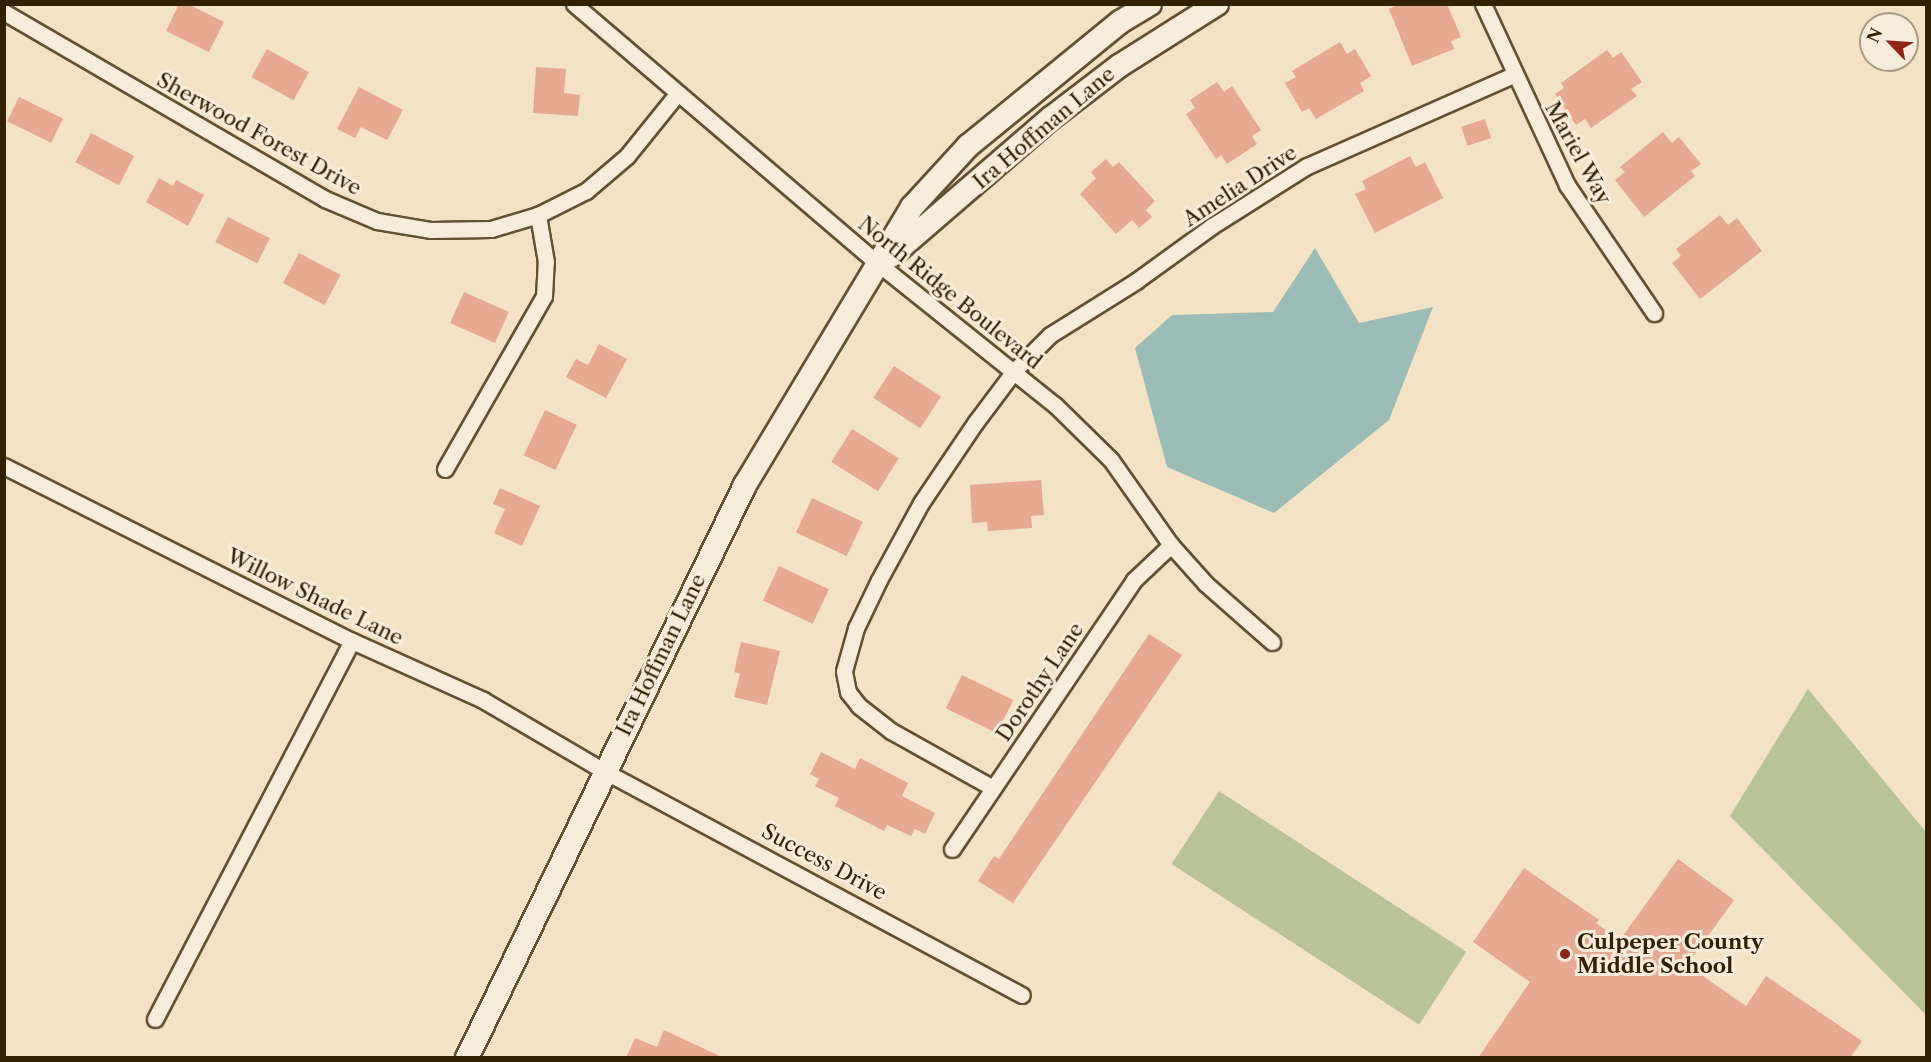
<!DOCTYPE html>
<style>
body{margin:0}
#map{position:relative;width:1931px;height:1062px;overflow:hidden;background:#f3e2c4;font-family:"Libre Caslon Text",serif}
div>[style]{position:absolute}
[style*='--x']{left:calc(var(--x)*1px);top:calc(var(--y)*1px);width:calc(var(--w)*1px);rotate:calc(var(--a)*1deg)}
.green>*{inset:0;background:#bac395;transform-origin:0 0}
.water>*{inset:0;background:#9bbdb5}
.building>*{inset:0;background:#e6a992;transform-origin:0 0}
.roads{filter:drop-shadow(2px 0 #635032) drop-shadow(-2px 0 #635032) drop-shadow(0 2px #635032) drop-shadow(0 -2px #635032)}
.street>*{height:15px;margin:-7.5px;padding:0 7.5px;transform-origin:7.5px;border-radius:7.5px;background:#f7ecd9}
.secondary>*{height:22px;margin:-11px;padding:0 11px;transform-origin:11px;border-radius:11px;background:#f7ecd9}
.dots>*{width:16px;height:16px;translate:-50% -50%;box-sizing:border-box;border:3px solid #f7ecd9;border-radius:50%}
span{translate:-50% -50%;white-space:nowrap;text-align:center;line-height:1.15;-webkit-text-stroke:6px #f7ecd9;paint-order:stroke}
.street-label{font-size:21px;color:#331f01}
.poi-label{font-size:21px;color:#331f01;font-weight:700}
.left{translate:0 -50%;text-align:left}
.frame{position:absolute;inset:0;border:6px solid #331f01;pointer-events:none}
.north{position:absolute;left:1859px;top:12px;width:60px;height:60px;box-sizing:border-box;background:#f7ecd9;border:2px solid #a99a83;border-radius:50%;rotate:295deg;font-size:16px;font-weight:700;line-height:24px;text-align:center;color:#331f01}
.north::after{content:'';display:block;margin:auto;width:21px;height:27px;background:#8f2418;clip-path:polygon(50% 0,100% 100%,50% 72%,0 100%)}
</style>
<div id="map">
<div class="green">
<div style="clip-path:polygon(1808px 689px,1926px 832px,1926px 1015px,1730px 816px)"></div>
<div style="left:1219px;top:791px;width:295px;height:87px;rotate:33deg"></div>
</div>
<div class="water">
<div style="clip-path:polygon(1315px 248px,1359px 323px,1433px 307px,1389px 420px,1274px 513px,1167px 467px,1135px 348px,1172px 315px,1273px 312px)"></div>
</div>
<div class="building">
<div style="clip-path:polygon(179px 4px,188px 4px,224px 22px,209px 52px,166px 31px)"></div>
<div style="clip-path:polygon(1400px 4px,1447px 4px,1461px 37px,1451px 41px,1454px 49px,1412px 66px,1389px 9px)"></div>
<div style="clip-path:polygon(1340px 42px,1347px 54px,1355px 49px,1371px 76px,1360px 83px,1364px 91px,1316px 119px,1309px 108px,1302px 112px,1285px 83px,1296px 77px,1292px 71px)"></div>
<div style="left:267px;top:49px;width:48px;height:32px;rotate:29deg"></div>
<div style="clip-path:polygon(1607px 50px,1613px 58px,1621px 52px,1642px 82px,1631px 89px,1637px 96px,1591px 128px,1585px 119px,1576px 125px,1555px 94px,1564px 88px,1561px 83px)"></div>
<div style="clip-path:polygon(536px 67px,566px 69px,564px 93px,580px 95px,578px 116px,533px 113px)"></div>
<div style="clip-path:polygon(1217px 82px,1224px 92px,1232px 86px,1261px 130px,1252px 136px,1257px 144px,1227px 164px,1221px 155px,1216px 159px,1186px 114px,1195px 108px,1190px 100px)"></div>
<div style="clip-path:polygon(359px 87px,403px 110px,387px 140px,361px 127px,355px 138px,337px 129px)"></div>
<div style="left:19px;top:97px;width:49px;height:27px;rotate:26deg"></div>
<div style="left:1485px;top:119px;width:20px;height:25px;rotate:72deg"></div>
<div style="clip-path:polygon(1663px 132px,1672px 143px,1679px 137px,1701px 164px,1691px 171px,1695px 176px,1644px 217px,1615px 180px,1625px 172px,1620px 167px)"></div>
<div style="left:91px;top:133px;width:49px;height:33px;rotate:28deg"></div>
<div style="clip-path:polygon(1410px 156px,1416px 167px,1425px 162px,1443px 198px,1375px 233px,1355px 194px,1366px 189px,1362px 181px)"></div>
<div style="clip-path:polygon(1106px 159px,1113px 167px,1119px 162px,1155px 201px,1146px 210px,1152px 217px,1139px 228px,1132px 220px,1116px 234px,1080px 194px,1096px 178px,1091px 172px)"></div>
<div style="clip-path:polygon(159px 178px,173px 186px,176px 180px,204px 195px,188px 226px,146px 202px)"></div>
<div style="clip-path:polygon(1720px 215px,1728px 225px,1737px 218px,1762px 251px,1700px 299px,1672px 263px,1681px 256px,1676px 249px)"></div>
<div style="left:228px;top:217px;width:47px;height:28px;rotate:27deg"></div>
<div style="left:299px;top:253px;width:47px;height:34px;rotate:28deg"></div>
<div style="left:464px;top:292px;width:49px;height:34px;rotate:24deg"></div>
<div style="clip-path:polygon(599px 344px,627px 359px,606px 398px,566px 377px,576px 359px,588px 365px)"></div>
<div style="left:894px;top:366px;width:56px;height:38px;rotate:33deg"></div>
<div style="left:545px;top:410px;width:35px;height:50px;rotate:25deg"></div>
<div style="left:852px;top:429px;width:55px;height:39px;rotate:32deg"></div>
<div style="clip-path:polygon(1041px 480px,1044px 515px,1031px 516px,1032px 528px,988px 531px,987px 522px,972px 523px,970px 485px)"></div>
<div style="clip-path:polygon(500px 488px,540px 506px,522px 546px,494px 533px,505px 509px,493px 504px)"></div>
<div style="left:812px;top:498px;width:56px;height:38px;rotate:25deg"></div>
<div style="left:779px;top:566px;width:55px;height:38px;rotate:25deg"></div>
<div style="clip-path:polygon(1149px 634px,1182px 655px,1013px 903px,978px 881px,994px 856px,999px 859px)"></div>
<div style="clip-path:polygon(741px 642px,780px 651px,767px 705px,734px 697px,740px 674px,734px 672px)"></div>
<div style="left:962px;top:675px;width:57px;height:37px;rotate:26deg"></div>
<div style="clip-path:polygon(821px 752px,855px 769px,860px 758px,908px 783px,902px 796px,935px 813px,925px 834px,915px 829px,911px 836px,887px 825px,884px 831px,835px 806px,839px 798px,815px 786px,819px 779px,810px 774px)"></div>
<div style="clip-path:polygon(1678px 859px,1734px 900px,1687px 965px,1746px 1006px,1766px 976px,1862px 1041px,1850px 1058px,1478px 1058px,1530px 982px,1473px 942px,1524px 868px,1599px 920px,1596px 923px,1620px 940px)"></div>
<div style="clip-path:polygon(664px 1030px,724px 1058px,626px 1058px,635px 1038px,657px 1047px)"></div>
</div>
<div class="roads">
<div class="street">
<div style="--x:574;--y:4;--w:402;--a:40.5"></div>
<div style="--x:880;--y:265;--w:224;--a:38.7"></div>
<div style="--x:1055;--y:405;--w:78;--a:44.5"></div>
<div style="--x:1111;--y:460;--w:104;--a:54.8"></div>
<div style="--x:1171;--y:545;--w:52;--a:48.1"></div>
<div style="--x:1206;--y:584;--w:88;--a:41.3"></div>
<div style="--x:1483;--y:4;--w:200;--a:65.1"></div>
<div style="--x:1567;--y:185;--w:155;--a:55.8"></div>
<div style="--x:4;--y:12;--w:371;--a:30.2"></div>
<div style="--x:325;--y:199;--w:56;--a:22.9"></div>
<div style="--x:377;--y:221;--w:55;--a:9.5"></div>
<div style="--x:431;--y:230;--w:60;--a:-1"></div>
<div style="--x:491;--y:229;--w:49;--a:-16.6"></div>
<div style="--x:538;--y:215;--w:54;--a:-26.6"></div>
<div style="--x:586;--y:191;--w:54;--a:-40.5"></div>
<div style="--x:627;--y:156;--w:80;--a:-51.1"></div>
<div style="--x:4;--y:466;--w:390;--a:26.7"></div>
<div style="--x:352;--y:641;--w:144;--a:24.2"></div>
<div style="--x:483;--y:700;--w:140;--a:30.4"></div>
<div style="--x:604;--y:771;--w:474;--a:28.2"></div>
<div style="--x:445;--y:469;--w:199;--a:-60.2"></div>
<div style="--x:544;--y:296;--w:34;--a:-87"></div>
<div style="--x:546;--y:262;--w:48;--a:-99.7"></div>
<div style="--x:993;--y:788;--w:117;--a:-150.8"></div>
<div style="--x:891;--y:731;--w:41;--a:-142"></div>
<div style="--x:859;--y:706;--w:18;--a:-128"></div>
<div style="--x:848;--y:692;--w:21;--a:-101"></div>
<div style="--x:844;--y:671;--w:45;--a:-74.4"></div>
<div style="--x:856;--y:628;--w:53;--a:-64.4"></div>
<div style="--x:879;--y:580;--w:88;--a:-61.4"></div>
<div style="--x:921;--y:503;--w:97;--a:-56"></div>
<div style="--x:975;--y:423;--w:65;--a:-53.1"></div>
<div style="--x:1014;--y:371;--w:51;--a:-45"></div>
<div style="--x:1050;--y:335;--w:102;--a:-32.1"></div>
<div style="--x:1136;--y:281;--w:94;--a:-35.9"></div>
<div style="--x:1212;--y:226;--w:112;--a:-32.3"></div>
<div style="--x:1307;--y:166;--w:225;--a:-23.8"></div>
<div style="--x:952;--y:849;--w:325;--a:-55.9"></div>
<div style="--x:1134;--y:580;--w:51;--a:-43.4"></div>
<div style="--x:155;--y:1019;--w:426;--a:-62.5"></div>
</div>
<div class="secondary">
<div style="--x:891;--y:256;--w:211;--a:-40.8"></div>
<div style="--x:1051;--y:118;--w:86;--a:-37.4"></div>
<div style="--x:1119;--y:66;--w:116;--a:-32.3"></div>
<div style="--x:467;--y:1058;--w:637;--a:-64.12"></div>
<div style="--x:745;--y:485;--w:324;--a:-59"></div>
<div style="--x:912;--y:207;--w:83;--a:-47.4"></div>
<div style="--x:968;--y:146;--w:196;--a:-39.2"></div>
<div style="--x:1120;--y:22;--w:35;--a:-31"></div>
</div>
</div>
<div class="dots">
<div style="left:1565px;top:954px;background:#8f2418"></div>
</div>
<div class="street-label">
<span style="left:1044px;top:128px;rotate:-40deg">Ira Hoffman Lane</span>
<span style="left:259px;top:134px;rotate:29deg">Sherwood Forest Drive</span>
<span style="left:1578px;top:153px;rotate:61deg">Mariel Way</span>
<span style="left:1240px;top:186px;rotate:-33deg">Amelia Drive</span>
<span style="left:950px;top:293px;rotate:39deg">North Ridge Boulevard</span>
<span style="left:315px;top:597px;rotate:26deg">Willow Shade Lane</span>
<span style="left:661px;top:655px;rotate:-64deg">Ira Hoffman Lane</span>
<span style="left:1040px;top:682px;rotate:-56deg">Dorothy Lane</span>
<span style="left:824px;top:862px;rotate:28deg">Success Drive</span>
</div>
<div class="poi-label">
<span class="left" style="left:1577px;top:954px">Culpeper County<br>Middle School</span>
</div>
<div class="frame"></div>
<div class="north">N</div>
</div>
